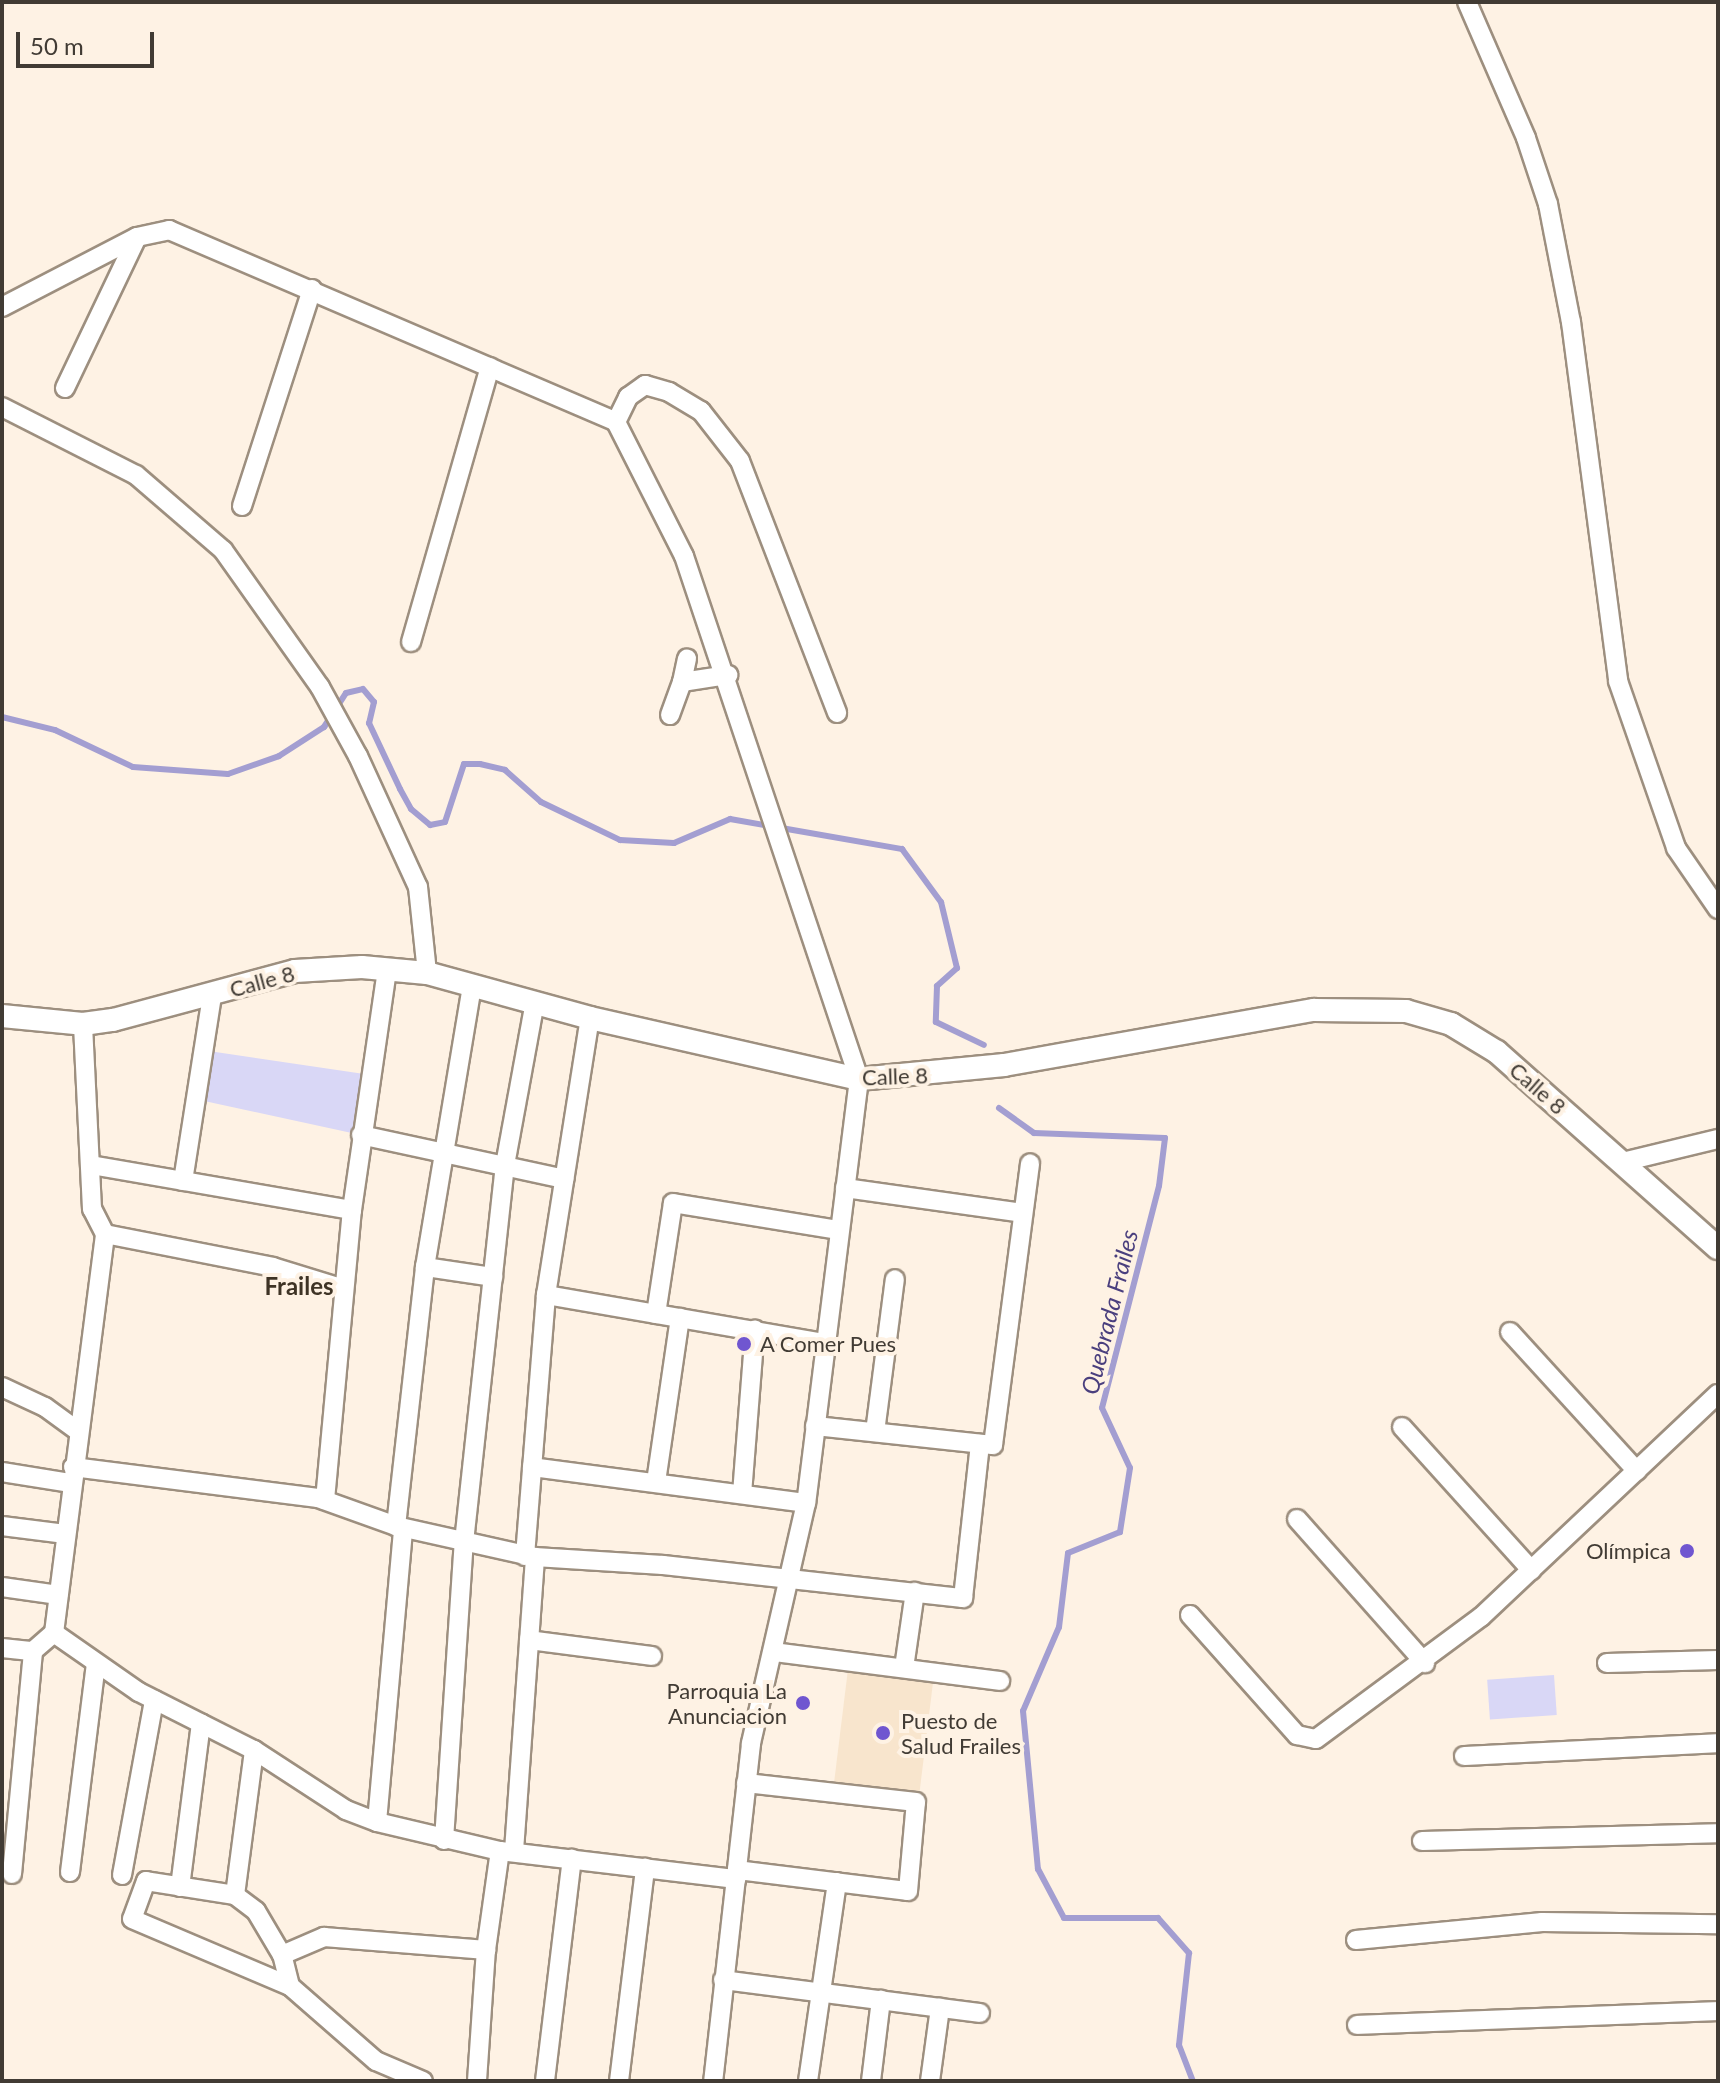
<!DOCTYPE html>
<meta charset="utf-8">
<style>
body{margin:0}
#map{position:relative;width:1720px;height:2083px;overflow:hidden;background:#fef2e4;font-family:Lato,sans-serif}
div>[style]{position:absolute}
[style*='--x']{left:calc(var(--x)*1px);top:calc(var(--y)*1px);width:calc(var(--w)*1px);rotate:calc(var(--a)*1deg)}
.built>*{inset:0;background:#f8e5cd;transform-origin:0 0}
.green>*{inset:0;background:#d9d7f6;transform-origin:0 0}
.stream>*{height:6px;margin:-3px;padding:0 3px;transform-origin:3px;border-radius:3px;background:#a39ed1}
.roads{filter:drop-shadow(2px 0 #9d8f7f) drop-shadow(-2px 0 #9d8f7f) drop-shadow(0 2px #9d8f7f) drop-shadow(0 -2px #9d8f7f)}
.minor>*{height:18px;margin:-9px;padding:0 9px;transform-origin:9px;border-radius:9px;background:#fff}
.tertiary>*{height:22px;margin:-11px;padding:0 11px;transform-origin:11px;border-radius:11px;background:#fff}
.dots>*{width:22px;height:22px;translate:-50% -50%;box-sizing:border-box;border:4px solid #fef2e4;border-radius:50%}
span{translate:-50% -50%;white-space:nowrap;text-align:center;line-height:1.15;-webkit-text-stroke:8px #fef2e4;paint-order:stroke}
.street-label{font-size:22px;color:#413b34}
.poi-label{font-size:22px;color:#413b34}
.left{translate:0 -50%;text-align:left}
.right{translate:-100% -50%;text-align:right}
.neighbourhood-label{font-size:24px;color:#3e3325;font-weight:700}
.water-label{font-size:24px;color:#4a3f7e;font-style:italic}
.frame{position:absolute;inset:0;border:4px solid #413b34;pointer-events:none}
.scale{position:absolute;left:16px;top:32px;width:138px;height:36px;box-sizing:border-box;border:4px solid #413b34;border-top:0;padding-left:10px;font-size:24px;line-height:28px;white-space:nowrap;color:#413b34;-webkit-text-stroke:6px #fef2e4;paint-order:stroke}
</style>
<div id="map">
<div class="built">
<div style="left:849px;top:1661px;width:86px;height:133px;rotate:7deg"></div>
</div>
<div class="green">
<div style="clip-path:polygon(202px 1050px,371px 1075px,361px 1135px,195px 1099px)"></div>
<div style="left:1554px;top:1675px;width:40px;height:67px;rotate:86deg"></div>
</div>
<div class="stream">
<div style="--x:2;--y:717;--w:55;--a:13.8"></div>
<div style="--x:55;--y:730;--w:86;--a:25.4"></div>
<div style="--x:133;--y:767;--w:95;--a:4.2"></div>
<div style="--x:228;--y:774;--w:54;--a:-19.4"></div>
<div style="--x:279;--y:756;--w:54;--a:-32.8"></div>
<div style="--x:324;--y:727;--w:40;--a:-57.1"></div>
<div style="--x:346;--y:693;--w:17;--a:-13"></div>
<div style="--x:363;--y:689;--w:17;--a:50"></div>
<div style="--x:374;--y:702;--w:22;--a:103"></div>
<div style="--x:369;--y:723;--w:73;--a:64.8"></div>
<div style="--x:400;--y:789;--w:23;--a:61"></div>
<div style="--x:411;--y:809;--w:25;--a:40"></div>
<div style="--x:430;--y:825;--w:15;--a:-11"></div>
<div style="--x:445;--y:822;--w:61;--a:-71.9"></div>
<div style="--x:464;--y:764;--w:16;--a:0"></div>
<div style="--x:480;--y:764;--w:26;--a:13"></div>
<div style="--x:505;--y:770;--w:48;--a:41.6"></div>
<div style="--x:541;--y:802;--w:88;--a:25.7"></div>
<div style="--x:620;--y:840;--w:54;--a:3.2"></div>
<div style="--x:674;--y:843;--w:61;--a:-23.2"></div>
<div style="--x:730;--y:819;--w:175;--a:9.9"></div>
<div style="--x:902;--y:849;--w:66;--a:53.7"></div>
<div style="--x:941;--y:902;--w:68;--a:76.4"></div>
<div style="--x:957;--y:968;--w:27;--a:138"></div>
<div style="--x:937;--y:986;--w:36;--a:92"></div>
<div style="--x:936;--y:1022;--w:53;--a:25.6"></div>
<div style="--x:999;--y:1108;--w:43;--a:35.5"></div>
<div style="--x:1034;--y:1133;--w:131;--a:2.2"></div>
<div style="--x:1165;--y:1138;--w:48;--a:97.1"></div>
<div style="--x:1159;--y:1186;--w:229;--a:104.4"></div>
<div style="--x:1102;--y:1408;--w:66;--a:65"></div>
<div style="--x:1130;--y:1468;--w:65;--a:98.9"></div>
<div style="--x:1120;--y:1532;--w:56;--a:158"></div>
<div style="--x:1068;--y:1553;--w:75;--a:96.9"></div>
<div style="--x:1059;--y:1627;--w:91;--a:113.2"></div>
<div style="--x:1023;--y:1711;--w:159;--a:84.6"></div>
<div style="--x:1038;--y:1869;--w:55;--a:62"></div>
<div style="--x:1064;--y:1918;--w:94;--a:0"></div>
<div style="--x:1158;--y:1918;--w:47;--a:48.5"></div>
<div style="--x:1189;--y:1953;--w:93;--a:96.2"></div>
<div style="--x:1179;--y:2045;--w:39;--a:69"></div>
</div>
<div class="roads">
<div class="minor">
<div style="--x:1467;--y:2;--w:148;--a:66.5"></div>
<div style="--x:1526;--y:138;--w:70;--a:71.6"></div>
<div style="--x:1548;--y:204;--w:120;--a:79"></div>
<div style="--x:1571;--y:322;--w:362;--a:82.5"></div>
<div style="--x:1618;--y:681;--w:177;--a:70.8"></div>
<div style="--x:1676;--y:848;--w:74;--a:55.5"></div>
<div style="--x:2;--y:307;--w:152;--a:-27.4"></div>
<div style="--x:65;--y:388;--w:167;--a:-64.5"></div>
<div style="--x:137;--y:237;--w:33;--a:-12"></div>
<div style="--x:169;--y:230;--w:486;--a:23.2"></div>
<div style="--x:616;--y:422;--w:150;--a:63.1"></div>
<div style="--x:684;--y:556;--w:552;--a:71.5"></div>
<div style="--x:859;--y:1079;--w:427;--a:97.1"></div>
<div style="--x:806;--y:1503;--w:247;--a:102.9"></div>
<div style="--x:751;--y:1744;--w:339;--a:96.4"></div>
<div style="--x:2;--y:407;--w:150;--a:26.9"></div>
<div style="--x:136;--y:475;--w:115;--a:40.8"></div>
<div style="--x:223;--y:550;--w:168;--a:54.7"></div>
<div style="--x:320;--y:687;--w:79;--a:61.2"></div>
<div style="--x:358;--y:756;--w:144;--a:65.4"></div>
<div style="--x:418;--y:887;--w:86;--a:84"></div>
<div style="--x:616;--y:422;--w:28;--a:-64"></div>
<div style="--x:628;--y:397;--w:21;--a:-35"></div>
<div style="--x:645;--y:385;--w:25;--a:16"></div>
<div style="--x:669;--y:392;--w:37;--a:31"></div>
<div style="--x:701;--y:411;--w:63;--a:52"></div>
<div style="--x:740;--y:461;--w:270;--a:68.9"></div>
<div style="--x:242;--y:506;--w:228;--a:-72.1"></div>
<div style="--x:411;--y:642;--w:286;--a:-74"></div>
<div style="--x:682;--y:682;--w:24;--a:-78"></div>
<div style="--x:670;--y:715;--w:35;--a:-70"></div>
<div style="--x:682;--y:682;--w:47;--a:-8.7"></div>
<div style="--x:361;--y:1135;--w:208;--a:12.2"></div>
<div style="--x:1623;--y:1162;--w:98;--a:-13.6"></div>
<div style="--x:91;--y:1165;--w:265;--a:9.8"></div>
<div style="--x:183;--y:1181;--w:188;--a:-81.1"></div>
<div style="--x:845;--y:1188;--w:179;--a:8"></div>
<div style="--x:105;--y:1234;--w:171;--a:11.1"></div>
<div style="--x:273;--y:1267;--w:74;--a:17.2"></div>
<div style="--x:425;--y:1267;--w:69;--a:8.4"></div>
<div style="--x:546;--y:1295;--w:281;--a:9.8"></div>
<div style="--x:656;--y:1314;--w:112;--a:-81.3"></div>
<div style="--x:673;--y:1203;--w:167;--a:9.3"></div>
<div style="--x:1510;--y:1332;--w:188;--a:47.6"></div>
<div style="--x:2;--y:1387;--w:47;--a:24.9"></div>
<div style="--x:45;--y:1407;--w:39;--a:36"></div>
<div style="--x:815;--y:1426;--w:179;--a:6.1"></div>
<div style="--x:993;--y:1445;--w:284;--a:-82.5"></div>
<div style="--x:1402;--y:1427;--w:193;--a:47.9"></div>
<div style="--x:875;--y:1432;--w:154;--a:-82.6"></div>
<div style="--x:73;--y:1467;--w:247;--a:7.2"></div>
<div style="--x:318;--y:1498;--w:83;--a:19.7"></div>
<div style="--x:396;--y:1526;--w:142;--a:12.6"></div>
<div style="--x:535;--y:1557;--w:128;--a:3.6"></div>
<div style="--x:663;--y:1565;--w:302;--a:6.3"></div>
<div style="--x:963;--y:1598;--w:155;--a:-83.7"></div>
<div style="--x:532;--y:1467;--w:276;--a:7.5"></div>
<div style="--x:2;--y:1472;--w:70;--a:9.1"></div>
<div style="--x:656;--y:1482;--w:166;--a:-81.7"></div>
<div style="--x:742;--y:1494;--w:165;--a:-85.5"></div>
<div style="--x:325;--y:1500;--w:291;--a:-84.7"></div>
<div style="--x:352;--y:1210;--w:244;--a:-81.7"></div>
<div style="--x:1297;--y:1519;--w:193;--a:48.4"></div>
<div style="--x:2;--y:1526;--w:64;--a:7.2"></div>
<div style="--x:396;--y:1526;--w:261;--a:-83.6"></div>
<div style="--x:425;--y:1267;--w:286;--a:-80.5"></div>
<div style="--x:525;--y:1556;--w:262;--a:-85.4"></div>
<div style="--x:546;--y:1295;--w:280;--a:-81"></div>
<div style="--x:2;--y:1587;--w:57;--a:8.1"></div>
<div style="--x:1190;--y:1615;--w:161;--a:48.3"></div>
<div style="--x:1297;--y:1735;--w:19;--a:12"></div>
<div style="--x:1316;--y:1739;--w:205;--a:-36.5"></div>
<div style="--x:1481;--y:1617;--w:325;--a:-43.3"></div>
<div style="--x:54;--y:1633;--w:103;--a:34.8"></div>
<div style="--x:139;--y:1692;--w:129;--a:26.8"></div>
<div style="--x:254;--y:1750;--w:110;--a:33.1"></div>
<div style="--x:346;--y:1810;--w:33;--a:21"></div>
<div style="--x:377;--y:1822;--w:126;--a:13.3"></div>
<div style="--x:500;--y:1851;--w:238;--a:6.8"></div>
<div style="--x:529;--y:1640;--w:124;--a:7.4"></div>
<div style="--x:2;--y:1648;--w:31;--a:6"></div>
<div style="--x:33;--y:1651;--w:28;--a:-41"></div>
<div style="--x:54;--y:1633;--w:402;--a:-82.7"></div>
<div style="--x:105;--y:1234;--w:28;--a:-117"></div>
<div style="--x:92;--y:1209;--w:185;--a:-92.8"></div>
<div style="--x:774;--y:1652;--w:228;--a:7.3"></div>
<div style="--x:1607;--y:1663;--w:111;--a:-1.5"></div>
<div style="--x:904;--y:1668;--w:77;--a:-81.8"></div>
<div style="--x:1464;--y:1756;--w:254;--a:-2.9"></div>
<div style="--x:377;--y:1822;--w:295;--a:-84.9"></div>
<div style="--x:444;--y:1840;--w:299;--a:-86.2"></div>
<div style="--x:464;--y:1542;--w:379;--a:-83.8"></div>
<div style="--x:505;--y:1165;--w:166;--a:-79.6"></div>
<div style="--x:1422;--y:1841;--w:296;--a:-1.5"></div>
<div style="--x:514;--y:1851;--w:295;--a:-85.9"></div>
<div style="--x:737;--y:1870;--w:172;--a:7"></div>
<div style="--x:908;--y:1891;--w:89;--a:-84.9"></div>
<div style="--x:916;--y:1802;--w:171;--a:-173.6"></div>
<div style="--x:70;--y:1872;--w:210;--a:-82.9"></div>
<div style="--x:12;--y:1874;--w:224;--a:-84.6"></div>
<div style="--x:122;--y:1875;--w:178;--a:-79.6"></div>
<div style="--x:180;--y:1887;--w:165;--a:-82.7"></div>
<div style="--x:235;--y:1895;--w:146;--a:-82.5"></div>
<div style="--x:1356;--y:1940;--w:187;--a:-5.5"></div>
<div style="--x:1542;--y:1922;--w:176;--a:0.7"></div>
<div style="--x:282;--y:1955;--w:46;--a:-23.2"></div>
<div style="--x:324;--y:1937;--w:163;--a:4.6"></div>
<div style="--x:723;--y:1980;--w:259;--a:7.3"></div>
<div style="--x:290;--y:1986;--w:32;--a:-104"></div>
<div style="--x:282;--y:1955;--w:51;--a:-120.6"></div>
<div style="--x:256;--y:1911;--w:26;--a:-143"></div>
<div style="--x:235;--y:1895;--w:90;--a:-171.1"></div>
<div style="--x:146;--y:1881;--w:40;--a:110.2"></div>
<div style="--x:132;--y:1919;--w:172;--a:23"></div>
<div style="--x:290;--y:1986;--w:114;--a:41.1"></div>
<div style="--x:376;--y:2061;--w:51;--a:23.1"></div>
<div style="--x:1357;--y:2025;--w:361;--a:-2.2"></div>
<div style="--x:477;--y:2081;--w:131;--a:-86.1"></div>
<div style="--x:486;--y:1950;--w:100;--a:-82"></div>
<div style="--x:545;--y:2081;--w:224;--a:-83.1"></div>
<div style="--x:619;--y:2081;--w:215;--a:-83"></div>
<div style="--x:808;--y:2081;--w:201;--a:-81.7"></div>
<div style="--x:871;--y:2081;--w:82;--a:-83"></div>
<div style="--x:930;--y:2081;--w:74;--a:-82.2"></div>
</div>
<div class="tertiary">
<div style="--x:2;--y:1016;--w:81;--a:5.6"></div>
<div style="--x:83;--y:1024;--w:30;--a:-8"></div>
<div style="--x:113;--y:1020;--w:188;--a:-15.1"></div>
<div style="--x:295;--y:971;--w:67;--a:-3.4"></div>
<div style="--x:362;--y:967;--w:65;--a:5.3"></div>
<div style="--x:427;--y:973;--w:169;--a:15.4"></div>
<div style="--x:590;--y:1018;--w:276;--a:12.8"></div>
<div style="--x:859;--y:1079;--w:146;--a:-5.5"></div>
<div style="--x:1004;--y:1065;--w:315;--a:-10.1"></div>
<div style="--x:1314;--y:1010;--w:92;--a:0.6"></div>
<div style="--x:1406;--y:1011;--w:47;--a:16.1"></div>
<div style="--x:1451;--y:1024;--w:54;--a:31.3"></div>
<div style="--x:1497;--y:1052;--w:295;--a:41.6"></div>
</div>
</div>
<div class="dots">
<div style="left:744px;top:1344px;background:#7056d0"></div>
<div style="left:1687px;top:1551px;background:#7056d0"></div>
<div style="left:803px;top:1703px;background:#7056d0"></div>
<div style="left:883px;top:1733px;background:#7056d0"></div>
</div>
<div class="street-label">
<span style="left:262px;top:981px;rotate:-15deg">Calle 8</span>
<span style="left:895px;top:1076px;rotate:-2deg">Calle 8</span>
<span style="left:1538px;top:1088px;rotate:41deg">Calle 8</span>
</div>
<div class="poi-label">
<span class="left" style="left:760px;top:1344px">A Comer Pues</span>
<span class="right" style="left:1671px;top:1551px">Olímpica</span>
<span class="right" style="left:787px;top:1703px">Parroquia La<br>Anunciacion</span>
<span class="left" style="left:901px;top:1733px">Puesto de<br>Salud Frailes</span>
</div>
<div class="neighbourhood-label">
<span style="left:299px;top:1286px">Frailes</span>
</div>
<div class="water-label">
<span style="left:1109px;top:1312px;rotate:-76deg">Quebrada Frailes</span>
</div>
<div class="frame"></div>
<div class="scale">50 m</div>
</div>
